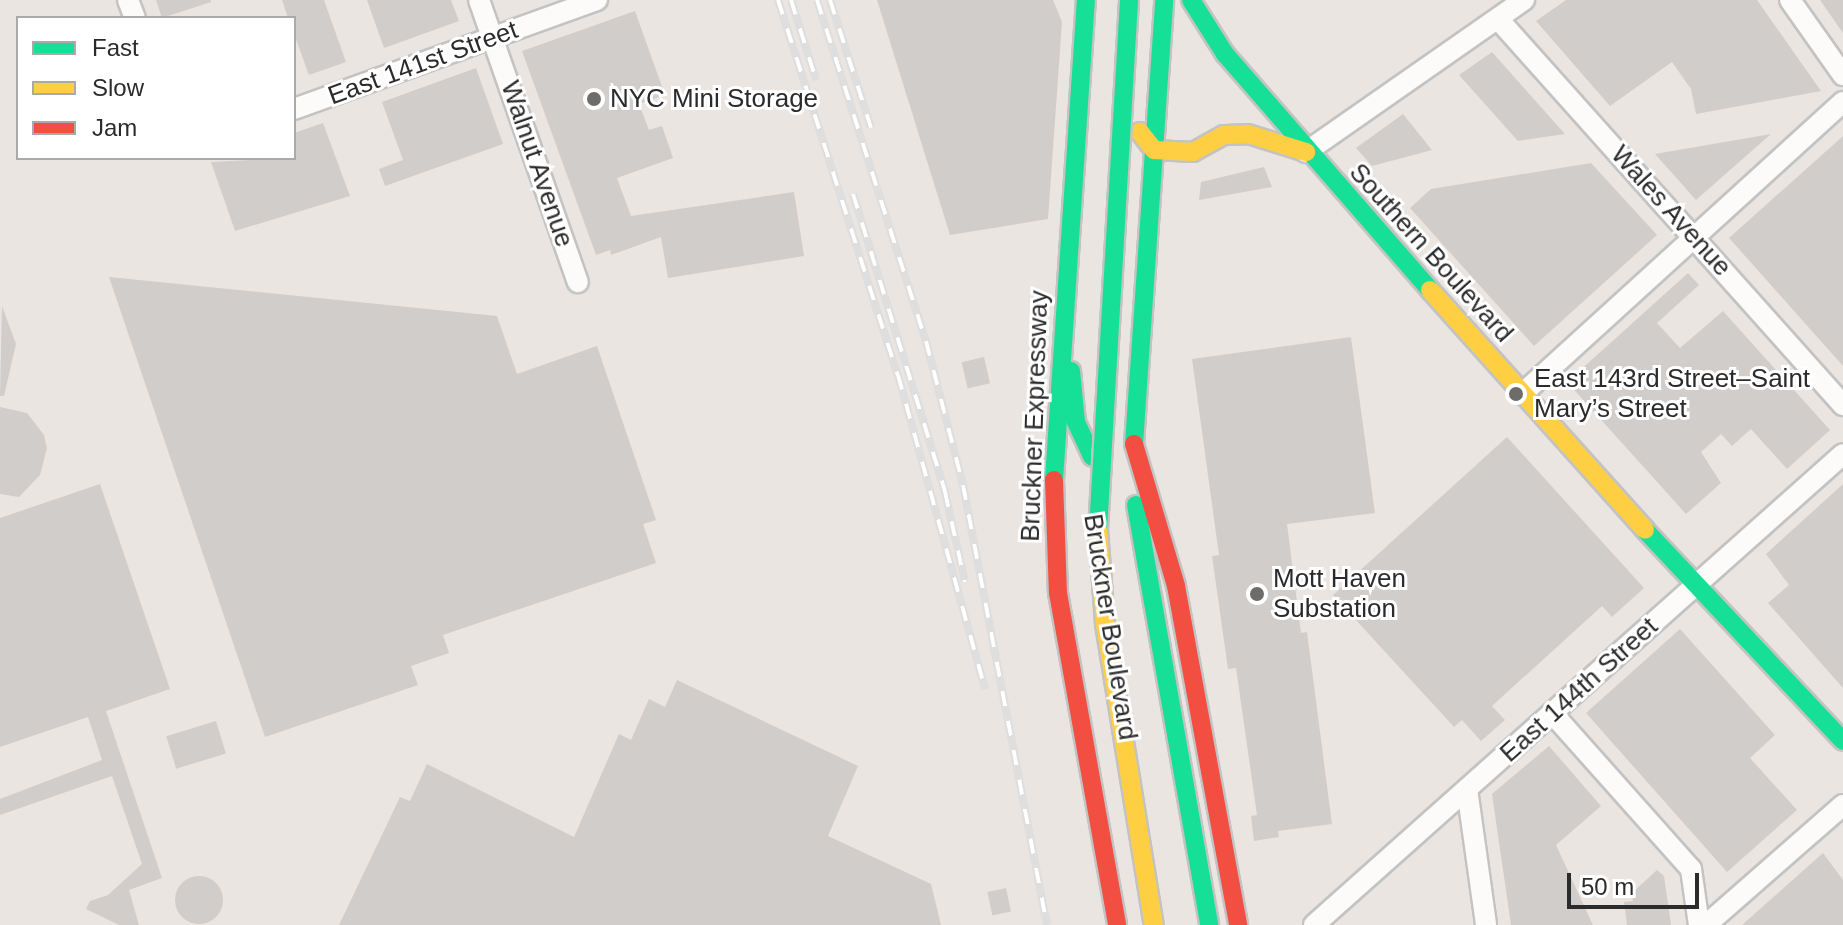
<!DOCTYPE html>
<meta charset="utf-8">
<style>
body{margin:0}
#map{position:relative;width:1843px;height:925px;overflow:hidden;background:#eae5e1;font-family:Arial,sans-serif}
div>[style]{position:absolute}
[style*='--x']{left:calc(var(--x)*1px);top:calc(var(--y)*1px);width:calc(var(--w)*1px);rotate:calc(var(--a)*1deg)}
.building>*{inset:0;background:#d1cdcb;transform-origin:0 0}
.round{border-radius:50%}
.roads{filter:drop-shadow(2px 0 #c3c3c3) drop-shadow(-2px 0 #c3c3c3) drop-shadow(0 2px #c3c3c3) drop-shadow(0 -2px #c3c3c3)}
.street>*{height:20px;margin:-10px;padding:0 10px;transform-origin:10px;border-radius:10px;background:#fcfbfa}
.fast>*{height:18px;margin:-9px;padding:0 9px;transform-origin:9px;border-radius:9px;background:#16e098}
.slow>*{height:18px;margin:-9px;padding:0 9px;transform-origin:9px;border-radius:9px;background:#ffcf43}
.jam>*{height:18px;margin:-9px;padding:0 9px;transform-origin:9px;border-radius:9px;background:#f24e42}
.rail>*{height:8px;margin-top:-4px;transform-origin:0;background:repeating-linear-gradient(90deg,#fff 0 15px,#dededf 0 30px);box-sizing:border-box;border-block:2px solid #dededf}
.bridges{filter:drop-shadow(2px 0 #c5c3c2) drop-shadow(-2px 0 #c5c3c2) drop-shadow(0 2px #c5c3c2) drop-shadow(0 -2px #c5c3c2)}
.fast-bridge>*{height:18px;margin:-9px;padding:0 9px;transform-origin:9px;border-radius:9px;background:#16e098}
.slow-bridge>*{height:18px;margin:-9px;padding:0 9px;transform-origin:9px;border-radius:9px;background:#ffcf43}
.dots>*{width:22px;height:22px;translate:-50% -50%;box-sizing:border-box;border:4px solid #fff;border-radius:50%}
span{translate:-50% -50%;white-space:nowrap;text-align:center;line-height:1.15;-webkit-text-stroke:6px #fff;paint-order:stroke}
.street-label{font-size:26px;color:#2b2b2b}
.poi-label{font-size:26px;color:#2b2b2b}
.left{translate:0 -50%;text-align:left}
.legend{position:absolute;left:16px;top:16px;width:280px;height:144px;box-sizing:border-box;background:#fff;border:2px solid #aaa;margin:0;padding:10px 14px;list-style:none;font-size:24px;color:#2b2b2b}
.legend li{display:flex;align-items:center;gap:16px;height:40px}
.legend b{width:40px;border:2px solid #aaa}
.scale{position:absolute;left:1567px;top:873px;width:132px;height:36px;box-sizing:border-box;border:4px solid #2b2b2b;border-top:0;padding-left:10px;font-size:24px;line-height:28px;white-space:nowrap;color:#2b2b2b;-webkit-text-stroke:6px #fff;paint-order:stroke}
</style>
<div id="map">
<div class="building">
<div style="clip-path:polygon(156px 0,211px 0,211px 2px,162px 18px)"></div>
<div style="clip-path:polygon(282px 0,324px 0,346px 62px,309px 75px,294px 34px,294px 18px,288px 18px)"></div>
<div style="clip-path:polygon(367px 0,451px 0,459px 21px,384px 48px)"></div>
<div style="clip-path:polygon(877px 0,1053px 0,1062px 22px,1048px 219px,950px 235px)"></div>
<div style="clip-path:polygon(1566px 0,1757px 0,1821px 91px,1696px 114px,1691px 89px,1672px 62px,1610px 106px,1536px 21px)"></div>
<div style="clip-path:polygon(1820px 0,1843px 0,1843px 33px)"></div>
<div style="clip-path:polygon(635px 11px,665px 95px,639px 104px,649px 130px,662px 126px,673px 158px,617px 178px,631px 216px,794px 192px,804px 256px,668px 278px,661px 237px,611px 255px,610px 250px,596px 255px,522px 51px)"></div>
<div style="clip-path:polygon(1492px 52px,1565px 134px,1518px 141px,1459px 75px)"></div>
<div style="clip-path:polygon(476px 68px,503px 144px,385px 186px,379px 169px,403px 160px,382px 102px)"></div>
<div style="clip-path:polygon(1403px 114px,1432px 150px,1372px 166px,1356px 148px)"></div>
<div style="clip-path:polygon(323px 123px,350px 196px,235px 231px,211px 162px,294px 158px,294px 133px)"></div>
<div style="clip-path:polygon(1771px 134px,1696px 200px,1655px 154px)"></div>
<div style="clip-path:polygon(1843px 136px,1843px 366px,1729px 238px)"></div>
<div style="clip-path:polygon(1591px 163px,1657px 235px,1534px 346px,1410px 208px,1431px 189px)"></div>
<div style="clip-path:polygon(1264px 167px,1272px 187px,1199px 200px,1201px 182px)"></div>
<div style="clip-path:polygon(1688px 273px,1699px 285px,1657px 323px,1680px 348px,1723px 311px,1830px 430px,1787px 469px,1751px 429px,1732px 446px,1721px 434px,1701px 452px,1721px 483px,1686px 514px,1567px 382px)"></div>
<div style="clip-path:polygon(109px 277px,497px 316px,517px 374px,597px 346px,656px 520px,643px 524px,656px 563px,443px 635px,449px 653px,411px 666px,418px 685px,265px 737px)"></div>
<div style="clip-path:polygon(2px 306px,16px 344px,4px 396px,0 396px)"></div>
<div style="clip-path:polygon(1351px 337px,1375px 513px,1287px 524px,1301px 633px,1307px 632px,1332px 824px,1278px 831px,1279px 837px,1254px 841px,1251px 816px,1257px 815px,1236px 668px,1228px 669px,1212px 556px,1219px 555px,1192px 359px)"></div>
<div style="left:984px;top:357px;width:27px;height:23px;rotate:77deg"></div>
<div style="clip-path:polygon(0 407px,27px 413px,44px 435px,47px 448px,40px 475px,19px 497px,0 494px)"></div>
<div style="clip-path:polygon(1507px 437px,1644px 588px,1612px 617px,1602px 606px,1492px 706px,1505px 720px,1481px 741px,1462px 720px,1454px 727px,1333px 595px)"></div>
<div style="clip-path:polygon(100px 484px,170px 689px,106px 711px,162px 878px,129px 890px,139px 925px,119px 925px,86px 909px,90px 901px,108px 895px,142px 864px,112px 776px,0 815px,0 799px,102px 760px,88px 717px,0 747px,0 518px)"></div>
<div style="clip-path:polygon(1843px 484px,1843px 688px,1768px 603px,1789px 585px,1766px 554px)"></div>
<div style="clip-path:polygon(1680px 629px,1775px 735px,1750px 758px,1797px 810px,1727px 872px,1586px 713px)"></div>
<div style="clip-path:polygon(677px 680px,858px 766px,828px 836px,931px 884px,941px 925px,339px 925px,400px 797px,410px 801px,427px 764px,574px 837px,619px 734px,631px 740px,649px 699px,665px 707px)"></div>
<div style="left:216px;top:721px;width:34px;height:52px;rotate:73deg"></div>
<div style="clip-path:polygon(1549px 746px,1601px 806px,1556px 845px,1593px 925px,1511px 925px,1492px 794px)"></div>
<div style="clip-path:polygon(1823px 853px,1843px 880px,1843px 925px,1742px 925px)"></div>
<div style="clip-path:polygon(1657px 870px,1664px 876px,1671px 925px,1627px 925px,1624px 902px,1633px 901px,1632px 893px)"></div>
<div class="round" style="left:175px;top:876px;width:48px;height:48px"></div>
<div style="left:1006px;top:888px;width:24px;height:19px;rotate:78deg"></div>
</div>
<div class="roads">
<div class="street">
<div style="--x:128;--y:0;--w:19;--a:69"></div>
<div style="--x:479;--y:0;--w:299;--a:70.7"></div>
<div style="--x:1790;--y:0;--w:92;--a:54.8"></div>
<div style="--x:1498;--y:19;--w:518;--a:48.21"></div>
<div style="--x:294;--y:109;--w:322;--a:-19.8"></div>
<div style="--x:1306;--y:152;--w:266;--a:-34.9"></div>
<div style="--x:1522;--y:394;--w:434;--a:-42.3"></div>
<div style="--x:1552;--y:713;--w:209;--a:48.3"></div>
<div style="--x:1691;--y:869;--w:57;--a:81.9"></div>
<div style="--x:1467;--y:789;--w:137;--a:82"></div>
<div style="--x:1314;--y:925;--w:708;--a:-41.68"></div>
<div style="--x:1706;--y:925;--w:182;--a:-41.2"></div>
</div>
<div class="fast">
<div style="--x:1191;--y:0;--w:64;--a:57.8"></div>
<div style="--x:1225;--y:54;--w:313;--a:49"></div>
<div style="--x:1071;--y:371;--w:51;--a:84.4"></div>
<div style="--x:1076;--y:422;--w:38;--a:65"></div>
<div style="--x:1134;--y:444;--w:445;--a:-86.1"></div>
<div style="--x:1054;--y:480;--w:481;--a:-86.2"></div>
<div style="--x:1136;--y:505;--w:426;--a:80.1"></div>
<div style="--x:1645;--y:530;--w:289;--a:46.8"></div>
</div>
<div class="slow">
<div style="--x:1140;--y:132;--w:23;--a:52"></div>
<div style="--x:1154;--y:150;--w:39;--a:3"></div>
<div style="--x:1193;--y:152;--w:35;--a:-29"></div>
<div style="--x:1224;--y:135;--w:24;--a:-2"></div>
<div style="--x:1248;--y:134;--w:61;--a:17.2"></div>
<div style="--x:1430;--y:290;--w:322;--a:48.1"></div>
</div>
<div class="jam">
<div style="--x:1134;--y:444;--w:148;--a:73.5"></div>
<div style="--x:1176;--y:586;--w:345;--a:79.6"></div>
<div style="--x:1054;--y:480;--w:113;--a:88"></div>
<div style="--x:1058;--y:593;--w:337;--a:79.9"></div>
</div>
</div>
<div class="rail">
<div style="--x:778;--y:0;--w:394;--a:72.3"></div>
<div style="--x:898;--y:375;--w:326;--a:74.5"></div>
<div style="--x:791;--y:0;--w:84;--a:72.6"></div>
<div style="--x:817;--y:0;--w:358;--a:72.3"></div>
<div style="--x:926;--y:341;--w:149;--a:75.6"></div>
<div style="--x:963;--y:485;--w:448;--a:79.2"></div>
<div style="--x:830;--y:0;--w:134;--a:72.2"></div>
<div style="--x:853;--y:194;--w:312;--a:72.8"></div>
<div style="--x:945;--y:492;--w:92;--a:77.5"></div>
</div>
<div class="bridges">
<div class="fast-bridge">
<div style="--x:1098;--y:530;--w:531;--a:-86.65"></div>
</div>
<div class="slow-bridge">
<div style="--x:1098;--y:530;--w:94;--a:85.7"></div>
<div style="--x:1105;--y:624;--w:305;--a:80.8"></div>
</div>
</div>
<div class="dots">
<div style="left:594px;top:99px;background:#6e6c6b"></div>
<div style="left:1516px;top:394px;background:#6e6c6b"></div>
<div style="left:1257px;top:594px;background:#6e6c6b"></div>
</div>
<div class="street-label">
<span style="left:423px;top:63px;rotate:-20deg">East 141st Street</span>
<span style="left:537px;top:164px;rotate:71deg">Walnut Avenue</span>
<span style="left:1671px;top:211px;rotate:48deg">Wales Avenue</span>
<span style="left:1431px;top:253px;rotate:48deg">Southern Boulevard</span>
<span style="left:1035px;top:416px;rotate:-88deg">Bruckner Expressway</span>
<span style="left:1110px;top:627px;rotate:81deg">Bruckner Boulevard</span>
<span style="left:1579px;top:690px;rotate:-42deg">East 144th Street</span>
</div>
<div class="poi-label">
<span class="left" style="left:610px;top:99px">NYC Mini Storage</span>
<span class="left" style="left:1534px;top:394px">East 143rd Street–Saint<br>Mary’s Street</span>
<span class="left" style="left:1273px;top:594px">Mott Haven<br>Substation</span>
</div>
<ul class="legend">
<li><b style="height:10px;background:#16e098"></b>Fast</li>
<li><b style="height:10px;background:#ffcf43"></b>Slow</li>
<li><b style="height:10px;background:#f24e42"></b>Jam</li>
</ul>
<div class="scale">50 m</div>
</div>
